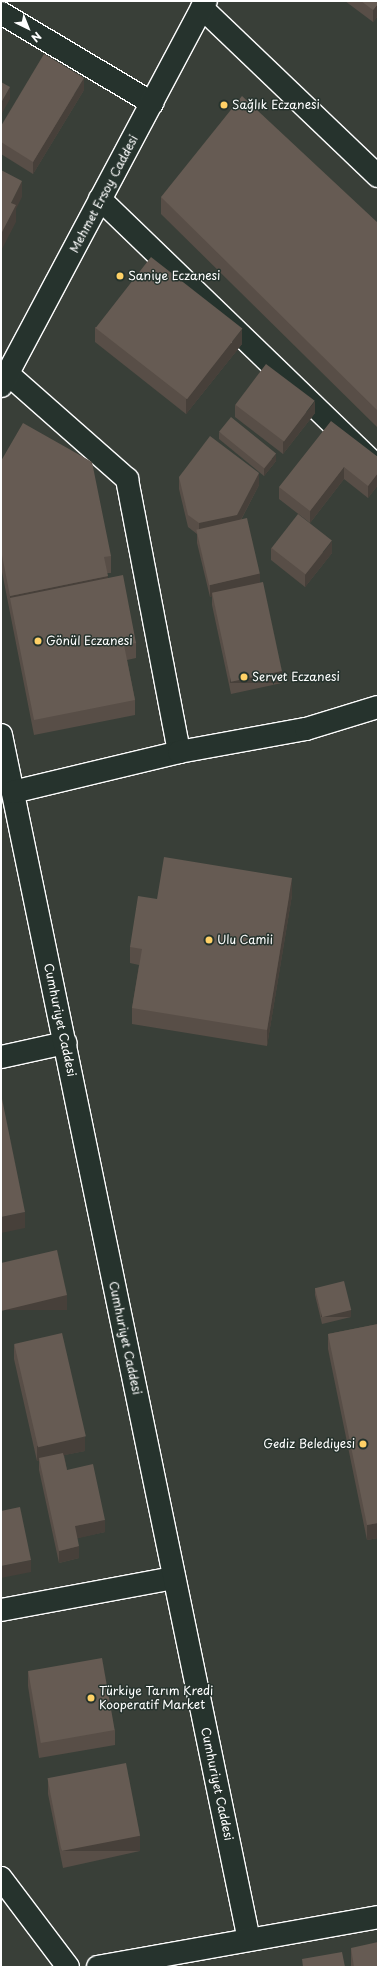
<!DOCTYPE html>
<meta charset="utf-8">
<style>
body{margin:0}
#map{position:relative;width:379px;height:1968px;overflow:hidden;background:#393f38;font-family:"Playpen Sans",sans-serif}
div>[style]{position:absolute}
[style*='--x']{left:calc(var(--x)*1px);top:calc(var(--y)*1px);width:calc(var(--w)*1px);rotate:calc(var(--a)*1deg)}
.roads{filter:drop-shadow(1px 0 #fff) drop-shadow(-1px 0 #fff) drop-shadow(0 1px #fff) drop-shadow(0 -1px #fff)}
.street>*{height:22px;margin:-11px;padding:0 11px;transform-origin:11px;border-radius:11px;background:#26332d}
.secondary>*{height:22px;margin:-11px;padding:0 11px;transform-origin:11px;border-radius:11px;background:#26332d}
.wall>*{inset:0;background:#584e47;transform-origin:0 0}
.shaded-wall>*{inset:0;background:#47403a;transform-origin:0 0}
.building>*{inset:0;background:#665b53;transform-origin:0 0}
.dots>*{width:11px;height:11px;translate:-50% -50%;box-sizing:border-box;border:2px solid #26332d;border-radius:50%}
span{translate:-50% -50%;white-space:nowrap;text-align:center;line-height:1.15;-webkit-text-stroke:3px #26332d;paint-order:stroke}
.poi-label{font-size:12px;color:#fff}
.left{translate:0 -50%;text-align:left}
.right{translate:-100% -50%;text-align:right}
.street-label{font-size:12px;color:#fff}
.frame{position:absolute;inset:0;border:2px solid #fff;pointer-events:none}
.north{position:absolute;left:8px;top:8px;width:40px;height:40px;-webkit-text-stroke:3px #26332d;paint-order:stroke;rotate:137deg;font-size:11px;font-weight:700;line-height:16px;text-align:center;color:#fff}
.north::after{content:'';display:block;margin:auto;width:14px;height:18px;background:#fff;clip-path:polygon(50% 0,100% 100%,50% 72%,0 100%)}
</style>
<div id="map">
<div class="roads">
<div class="street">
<div style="--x:1;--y:13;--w:176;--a:30.8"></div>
<div style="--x:100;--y:199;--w:386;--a:44"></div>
<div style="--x:8;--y:374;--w:159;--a:41.4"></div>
<div style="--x:127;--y:479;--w:278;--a:79.2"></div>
<div style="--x:1;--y:1057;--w:66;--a:-12.3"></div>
<div style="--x:1;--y:1610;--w:176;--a:-10.5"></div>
<div style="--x:1;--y:1878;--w:111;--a:53"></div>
</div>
<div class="secondary">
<div style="--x:202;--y:8;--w:243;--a:43.7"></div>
<div style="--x:1;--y:386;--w:436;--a:-62"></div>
<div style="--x:1;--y:735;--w:1230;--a:78.37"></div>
<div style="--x:13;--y:792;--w:171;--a:-13.5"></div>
<div style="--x:179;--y:752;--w:129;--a:-10.3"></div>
<div style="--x:306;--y:729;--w:75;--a:-17"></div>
<div style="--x:98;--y:1967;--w:284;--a:-10.1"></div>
</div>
</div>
<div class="wall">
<div style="clip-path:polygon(345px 1px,378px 1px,378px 16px,373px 22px)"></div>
<div style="left:378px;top:69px;width:17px;height:1px;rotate:90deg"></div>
<div style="clip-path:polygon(84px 90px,33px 174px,1px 154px,1px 126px)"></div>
<div style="clip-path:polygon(161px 197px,378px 223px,378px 428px,161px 214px)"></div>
<div style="clip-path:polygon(95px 327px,242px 344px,186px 414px,95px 342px)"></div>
<div style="clip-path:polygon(235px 405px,315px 413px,283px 454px,235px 417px)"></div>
<div style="clip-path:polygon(219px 432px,276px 461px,264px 476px,219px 439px)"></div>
<div style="clip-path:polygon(378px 457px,378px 485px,368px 498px,344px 479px,310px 523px,279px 499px,279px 487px)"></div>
<div style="clip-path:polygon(1px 461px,111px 556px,111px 573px,107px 573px,108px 578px,136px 643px,136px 658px,127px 660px,135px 700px,135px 715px,34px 735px,1px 567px)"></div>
<div style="clip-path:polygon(179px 477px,259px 485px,241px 520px,260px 583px,282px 683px,231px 694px,212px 605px,212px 596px,210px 597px,197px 543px,197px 534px,188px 527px,179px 489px)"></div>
<div style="clip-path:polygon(271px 548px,332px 553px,305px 587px,271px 560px)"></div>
<div style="clip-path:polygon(292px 895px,267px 1046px,132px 1024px,132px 1008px,139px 965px,130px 963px,130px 947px,157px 899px)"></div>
<div style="clip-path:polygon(315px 1288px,351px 1317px,322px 1324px,315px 1295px)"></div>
<div style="clip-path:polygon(378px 1324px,378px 1538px,367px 1540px,328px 1349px,328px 1334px)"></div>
<div style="clip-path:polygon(14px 1344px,85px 1451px,64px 1455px,67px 1470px,105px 1532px,77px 1538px,79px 1558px,59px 1563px,39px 1470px,39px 1460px,37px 1461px,14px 1359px)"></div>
<div style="clip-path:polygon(28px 1671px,115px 1730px,115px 1745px,39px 1758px,28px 1686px)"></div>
<div style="clip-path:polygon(48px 1779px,140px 1851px,63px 1868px,48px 1794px)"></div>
<div style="clip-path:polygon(351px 1948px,378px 1967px,351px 1967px)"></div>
</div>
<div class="shaded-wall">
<div style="clip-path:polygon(378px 4px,378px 16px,373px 22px,373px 10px)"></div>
<div style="clip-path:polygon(84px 78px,84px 90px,33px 174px,33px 162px)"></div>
<div style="clip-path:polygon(10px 87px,10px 99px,1px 115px,1px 103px)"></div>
<div style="clip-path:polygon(22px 181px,22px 197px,16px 209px,16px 222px,1px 251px,1px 234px,11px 203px)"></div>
<div style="clip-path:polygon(242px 329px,242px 344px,186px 414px,186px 399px)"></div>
<div style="clip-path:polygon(315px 401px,315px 413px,283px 454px,283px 442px)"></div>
<div style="clip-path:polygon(276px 454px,276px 461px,264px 476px,264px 469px)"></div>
<div style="clip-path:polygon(344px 467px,344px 479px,310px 523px,310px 511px)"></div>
<div style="clip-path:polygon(259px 473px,259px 485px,237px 527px,199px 535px,199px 523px)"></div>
<div style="clip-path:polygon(378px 473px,378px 485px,368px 498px,368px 486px)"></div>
<div style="clip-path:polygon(332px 541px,332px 553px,305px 587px,305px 575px)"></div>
<div style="clip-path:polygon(260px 573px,260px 585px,212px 593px,212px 596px,210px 597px,210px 585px)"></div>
<div style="clip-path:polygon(108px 576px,108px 593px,10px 598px,10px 596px)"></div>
<div style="left:282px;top:671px;width:12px;height:52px;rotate:90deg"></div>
<div style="clip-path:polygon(292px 878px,292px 895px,267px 1046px,267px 1030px)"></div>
<div style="clip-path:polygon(25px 1212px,25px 1228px,1px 1233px,1px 1217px)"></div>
<div style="left:67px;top:1295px;width:15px;height:68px;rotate:90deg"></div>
<div style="left:351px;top:1310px;width:7px;height:30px;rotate:90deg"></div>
<div style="clip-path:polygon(85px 1436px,85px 1451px,40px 1460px,39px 1458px,39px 1460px,37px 1461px,37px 1446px)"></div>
<div style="clip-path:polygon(105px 1520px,105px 1532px,75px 1539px,75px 1526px)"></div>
<div style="clip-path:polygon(378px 1523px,378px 1538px,367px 1540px,367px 1525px)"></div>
<div style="clip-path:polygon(79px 1546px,79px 1558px,59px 1563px,59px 1551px)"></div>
<div style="clip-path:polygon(31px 1560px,31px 1572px,1px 1578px,1px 1566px)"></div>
<div style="left:140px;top:1836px;width:15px;height:79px;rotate:90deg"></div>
</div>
<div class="building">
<div style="clip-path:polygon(361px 1px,378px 1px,378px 4px,373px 10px)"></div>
<div style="clip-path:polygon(44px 54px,84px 78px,33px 162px,1px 142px,1px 126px)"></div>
<div style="clip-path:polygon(1px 82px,10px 87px,1px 103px)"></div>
<div style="clip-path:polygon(242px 96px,378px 223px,378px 411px,161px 197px)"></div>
<div style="clip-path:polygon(1px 170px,22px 181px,11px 203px,16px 205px,1px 234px)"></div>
<div style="left:151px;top:257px;width:116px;height:90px;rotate:38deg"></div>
<div style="left:266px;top:364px;width:61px;height:51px;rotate:37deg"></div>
<div style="left:231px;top:417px;width:58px;height:19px;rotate:39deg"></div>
<div style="clip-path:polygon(331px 421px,378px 457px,378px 473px,368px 486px,344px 467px,310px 511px,279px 487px)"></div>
<div style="clip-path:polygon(23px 423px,92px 462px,111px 556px,104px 557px,108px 576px,10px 596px,1px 550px,1px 461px)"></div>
<div style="clip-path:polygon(210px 436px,259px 473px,237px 515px,199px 523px,188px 515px,179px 477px)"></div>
<div style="left:298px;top:514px;width:43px;height:43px;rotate:38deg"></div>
<div style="left:247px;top:518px;width:57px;height:52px;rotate:77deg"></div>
<div style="clip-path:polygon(123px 575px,136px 643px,124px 645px,135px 700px,34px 720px,10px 598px)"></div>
<div style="left:263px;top:582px;width:91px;height:52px;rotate:78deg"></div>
<div style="clip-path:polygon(164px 857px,292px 878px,267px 1030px,132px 1008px,142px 949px,130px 947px,138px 896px,157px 899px)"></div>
<div style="clip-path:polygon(1px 1094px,25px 1212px,1px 1217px)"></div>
<div style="clip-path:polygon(57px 1250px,67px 1295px,1px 1311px,1px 1263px)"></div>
<div style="left:344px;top:1281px;width:30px;height:30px;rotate:76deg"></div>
<div style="clip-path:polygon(378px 1324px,378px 1523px,367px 1525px,328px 1334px)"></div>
<div style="left:62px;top:1333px;width:106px;height:49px;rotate:77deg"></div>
<div style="clip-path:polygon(63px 1453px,67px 1470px,93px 1464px,105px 1520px,75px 1526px,79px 1546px,59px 1551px,39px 1458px)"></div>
<div style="clip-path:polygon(20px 1507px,31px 1560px,1px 1566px,1px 1511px)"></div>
<div style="left:102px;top:1658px;width:73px;height:75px;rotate:80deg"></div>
<div style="left:126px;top:1763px;width:74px;height:80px;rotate:79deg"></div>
<div style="clip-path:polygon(378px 1942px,378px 1967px,354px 1967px,351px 1948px)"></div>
<div style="clip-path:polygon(342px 1952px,345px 1967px,303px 1967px,302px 1959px)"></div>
</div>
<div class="dots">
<div style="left:224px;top:105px;background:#ffd166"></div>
<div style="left:120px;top:276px;background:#ffd166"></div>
<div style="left:38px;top:641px;background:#ffd166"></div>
<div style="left:244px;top:677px;background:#ffd166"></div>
<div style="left:209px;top:940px;background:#ffd166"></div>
<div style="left:363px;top:1444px;background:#ffd166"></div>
<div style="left:91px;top:1698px;background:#ffd166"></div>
</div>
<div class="poi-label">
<span class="left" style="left:232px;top:105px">Sağlık Eczanesi</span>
<span class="left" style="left:128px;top:276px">Saniye Eczanesi</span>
<span class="left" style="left:46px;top:641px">Gönül Eczanesi</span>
<span class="left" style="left:252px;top:677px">Servet Eczanesi</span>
<span class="left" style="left:217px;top:940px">Ulu Camii</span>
<span class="right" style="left:355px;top:1444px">Gediz Belediyesi</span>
<span class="left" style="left:99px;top:1698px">Türkiye Tarım Kredi<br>Kooperatif Market</span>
</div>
<div class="street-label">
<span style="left:104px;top:194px;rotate:-62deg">Mehmet Ersoy Caddesi</span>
<span style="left:60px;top:1020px;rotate:78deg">Cumhuriyet Caddesi</span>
<span style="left:125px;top:1338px;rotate:78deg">Cumhuriyet Caddesi</span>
<span style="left:217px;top:1784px;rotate:78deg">Cumhuriyet Caddesi</span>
</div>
<div class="frame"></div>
<div class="north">N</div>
</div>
